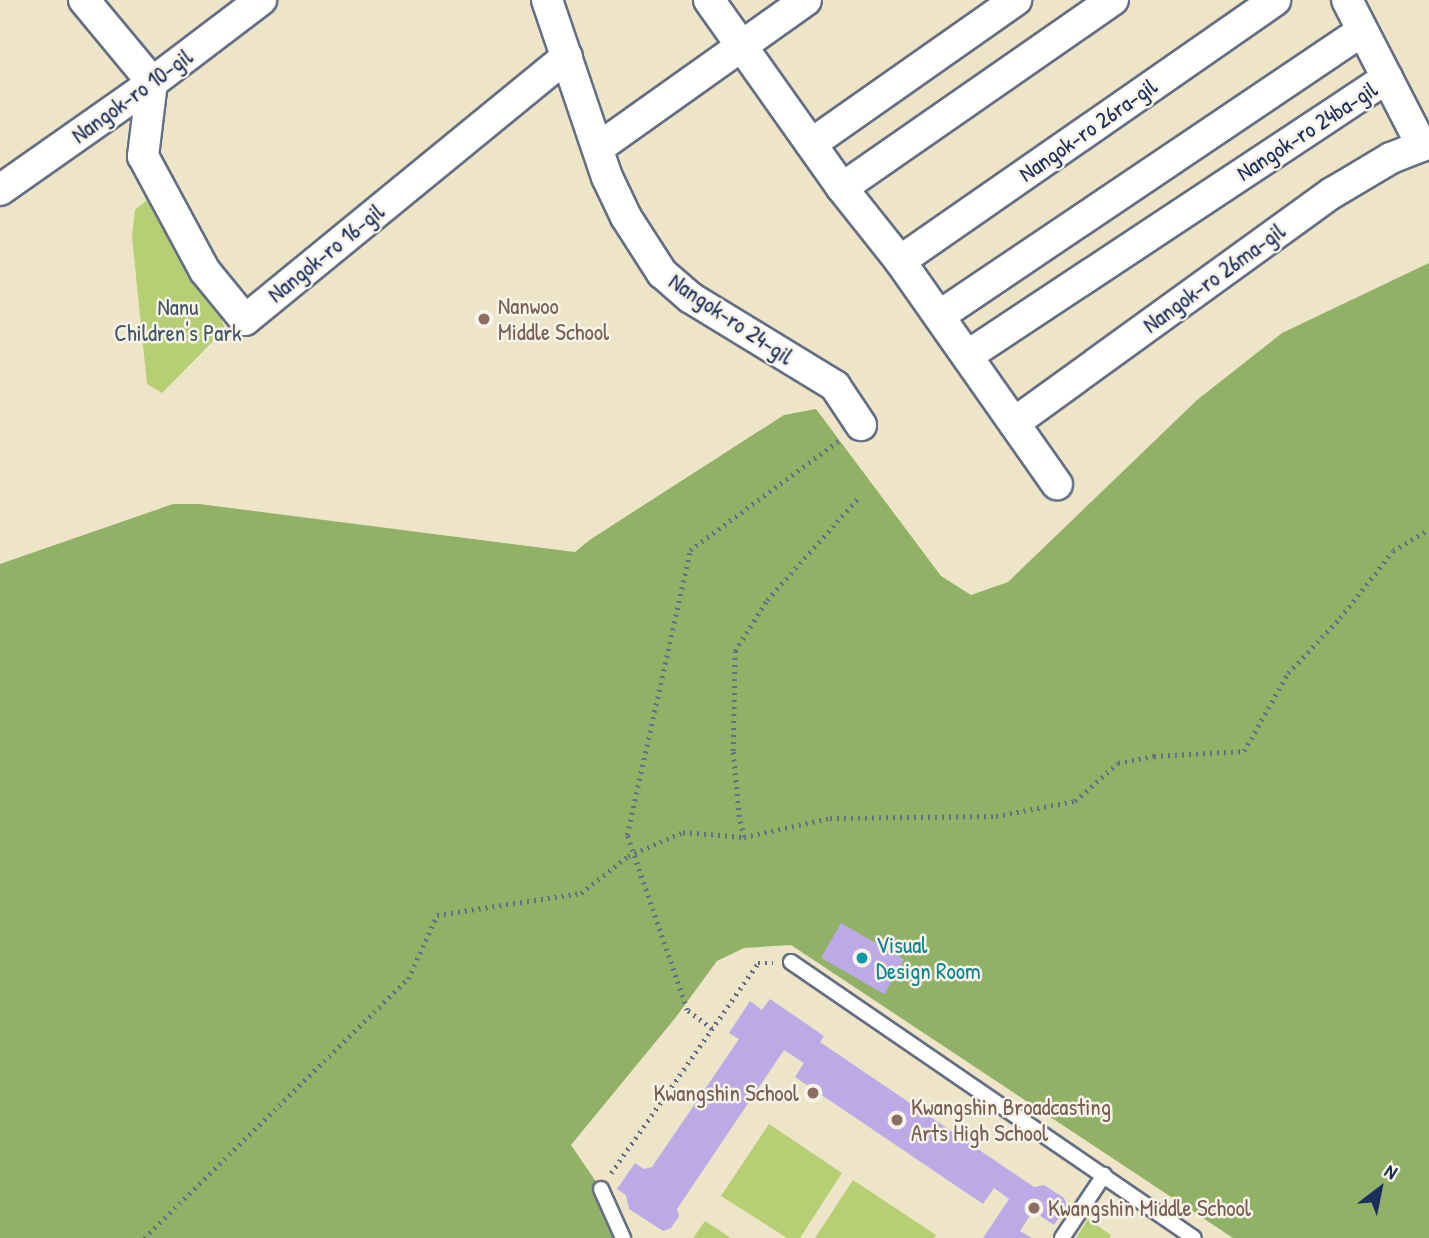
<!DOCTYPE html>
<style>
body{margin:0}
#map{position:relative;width:1429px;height:1238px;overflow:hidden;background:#eee5c9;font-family:"Patrick Hand",sans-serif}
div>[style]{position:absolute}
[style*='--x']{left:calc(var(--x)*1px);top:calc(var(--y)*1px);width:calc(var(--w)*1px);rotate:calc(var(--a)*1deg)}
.green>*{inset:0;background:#b7cf74}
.forest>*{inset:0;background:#91b266}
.building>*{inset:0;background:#bda9e5;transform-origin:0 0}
.path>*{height:4.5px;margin-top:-2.25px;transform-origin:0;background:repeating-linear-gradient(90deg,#656f83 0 2px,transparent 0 7px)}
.roads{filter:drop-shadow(2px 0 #656f83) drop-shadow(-2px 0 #656f83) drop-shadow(0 2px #656f83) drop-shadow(0 -2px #656f83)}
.lane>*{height:14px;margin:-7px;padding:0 7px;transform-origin:7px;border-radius:7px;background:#fff}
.street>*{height:30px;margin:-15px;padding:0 15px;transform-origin:15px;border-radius:15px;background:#fff}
.dots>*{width:19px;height:19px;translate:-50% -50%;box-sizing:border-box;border:4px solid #f7f3e8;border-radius:50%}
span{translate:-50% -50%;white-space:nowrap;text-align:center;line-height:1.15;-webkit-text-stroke:5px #f7f3e8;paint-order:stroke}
.street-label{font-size:23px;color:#1b2f5e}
.education-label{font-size:23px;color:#785e54}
.left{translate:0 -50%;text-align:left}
.right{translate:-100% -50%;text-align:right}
.park-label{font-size:23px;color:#425764}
.culture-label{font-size:23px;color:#0d838f}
.north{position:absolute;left:1345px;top:1154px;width:70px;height:70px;-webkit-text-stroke:5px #f7f3e8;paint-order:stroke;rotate:32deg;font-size:19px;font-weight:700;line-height:28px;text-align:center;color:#1b2f5e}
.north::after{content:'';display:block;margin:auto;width:24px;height:32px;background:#1b2f5e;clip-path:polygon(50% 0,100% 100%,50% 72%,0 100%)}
</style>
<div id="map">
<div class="green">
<div style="clip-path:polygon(147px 200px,196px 281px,220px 315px,225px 329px,162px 393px,147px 384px,132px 237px,135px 210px)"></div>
<div style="clip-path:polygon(769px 1124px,842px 1173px,800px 1238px,787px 1238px,721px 1196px)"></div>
<div style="clip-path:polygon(853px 1180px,936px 1235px,934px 1238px,815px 1238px)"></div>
<div style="clip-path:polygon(1088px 1219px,1111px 1235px,1109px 1238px,1076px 1238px)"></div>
<div style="clip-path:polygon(705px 1221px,731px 1238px,693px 1238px)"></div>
</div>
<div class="forest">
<div style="clip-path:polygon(1429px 263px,1429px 1238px,1233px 1238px,791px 945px,744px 948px,717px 961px,676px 1017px,571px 1145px,601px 1189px,623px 1238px,0 1238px,0 564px,173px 504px,199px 504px,575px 552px,591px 539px,784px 415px,816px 409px,941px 576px,971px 595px,1008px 582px,1197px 400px,1282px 333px)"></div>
</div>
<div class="building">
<div style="left:841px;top:923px;width:73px;height:40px;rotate:30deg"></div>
<div style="clip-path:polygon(770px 999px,824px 1036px,820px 1042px,1034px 1187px,1044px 1185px,1064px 1198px,1067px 1206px,1054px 1225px,1033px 1211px,1020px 1231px,1032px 1238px,983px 1238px,1009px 1199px,994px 1188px,983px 1204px,795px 1077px,804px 1063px,784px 1050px,677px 1209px,679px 1216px,671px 1228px,663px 1231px,629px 1209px,626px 1195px,617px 1189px,635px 1163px,644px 1169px,652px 1167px,739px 1039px,729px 1033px,750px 1001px,762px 1010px)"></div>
</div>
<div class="path">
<div style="--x:744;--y:837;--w:21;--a:-104"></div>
<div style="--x:739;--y:817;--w:66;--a:-95.2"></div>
<div style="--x:733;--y:751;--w:100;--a:-88.9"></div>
<div style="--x:735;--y:651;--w:60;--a:-57.9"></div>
<div style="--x:767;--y:600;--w:138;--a:-48.2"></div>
<div style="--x:712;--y:1029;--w:31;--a:-143"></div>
<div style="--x:687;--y:1010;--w:185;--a:-108.9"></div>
<div style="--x:627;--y:835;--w:292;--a:-77.5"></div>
<div style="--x:690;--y:550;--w:186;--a:-36.3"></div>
<div style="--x:611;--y:1173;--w:256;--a:-55"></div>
<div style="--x:758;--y:963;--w:15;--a:0"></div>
<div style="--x:144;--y:1238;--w:370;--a:-44.5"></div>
<div style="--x:408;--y:979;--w:70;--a:-65.6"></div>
<div style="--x:437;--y:915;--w:146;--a:-8.7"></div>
<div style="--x:581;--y:893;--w:60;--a:-38.2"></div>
<div style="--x:628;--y:856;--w:60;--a:-23.6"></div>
<div style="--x:683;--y:832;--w:61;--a:4.7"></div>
<div style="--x:744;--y:837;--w:88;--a:-12.5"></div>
<div style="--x:830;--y:818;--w:166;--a:-0.7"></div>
<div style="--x:996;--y:816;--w:80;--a:-10.8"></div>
<div style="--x:1075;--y:801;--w:57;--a:-41.5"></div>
<div style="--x:1118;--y:763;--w:37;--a:-11"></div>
<div style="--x:1154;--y:756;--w:90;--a:-3.2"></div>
<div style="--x:1244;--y:751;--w:90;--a:-60.6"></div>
<div style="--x:1288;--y:673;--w:76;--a:-46.6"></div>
<div style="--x:1340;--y:618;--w:85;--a:-51.7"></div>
<div style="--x:1393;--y:551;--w:42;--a:-31.4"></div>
</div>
<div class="roads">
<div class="lane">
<div style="--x:791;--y:962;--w:488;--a:34.4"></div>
<div style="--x:601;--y:1189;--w:54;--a:65.8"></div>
<div style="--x:1062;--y:1238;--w:76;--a:-56.3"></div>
</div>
<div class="street">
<div style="--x:84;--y:0;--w:107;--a:50.3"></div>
<div style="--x:152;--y:82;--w:75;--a:96.9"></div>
<div style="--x:143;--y:156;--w:131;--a:61.7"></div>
<div style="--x:205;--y:271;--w:63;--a:50.8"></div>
<div style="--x:245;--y:320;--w:416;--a:-39.3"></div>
<div style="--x:547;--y:0;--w:187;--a:71.3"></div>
<div style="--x:607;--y:177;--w:44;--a:64.6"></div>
<div style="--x:626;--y:217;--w:67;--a:57.3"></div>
<div style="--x:662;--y:273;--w:38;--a:41"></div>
<div style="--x:691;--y:298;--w:169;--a:31.4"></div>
<div style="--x:835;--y:386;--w:47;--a:56.3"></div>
<div style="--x:709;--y:0;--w:230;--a:54.7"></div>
<div style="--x:842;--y:188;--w:93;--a:51.5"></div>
<div style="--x:900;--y:261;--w:273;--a:54.9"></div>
<div style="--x:1347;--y:0;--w:164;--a:62.8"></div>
<div style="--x:811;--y:144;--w:251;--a:-35.1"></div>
<div style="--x:598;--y:148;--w:255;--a:-35.4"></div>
<div style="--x:842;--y:188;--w:330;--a:-34.8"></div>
<div style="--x:0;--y:190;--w:172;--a:-35.1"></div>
<div style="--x:141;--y:91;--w:151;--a:-37.2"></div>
<div style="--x:900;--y:261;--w:457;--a:-34.8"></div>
<div style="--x:939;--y:316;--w:510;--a:-33.97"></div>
<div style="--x:967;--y:356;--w:504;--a:-33.5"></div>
<div style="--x:1014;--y:423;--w:392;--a:-35.9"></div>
<div style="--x:1332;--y:193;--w:69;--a:-30.7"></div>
<div style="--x:1391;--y:158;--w:41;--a:-21.5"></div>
</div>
</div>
<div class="dots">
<div style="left:484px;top:319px;background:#8d6e63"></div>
<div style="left:862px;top:958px;background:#0f9aa8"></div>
<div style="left:813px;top:1093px;background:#8d6e63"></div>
<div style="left:897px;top:1120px;background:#8d6e63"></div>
<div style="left:1034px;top:1208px;background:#8d6e63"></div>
</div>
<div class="street-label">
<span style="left:132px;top:96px;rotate:-36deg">Nangok-ro 10-gil</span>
<span style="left:1088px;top:130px;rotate:-35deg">Nangok-ro 26ra-gil</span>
<span style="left:1307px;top:131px;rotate:-33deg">Nangok-ro 24ba-gil</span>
<span style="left:326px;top:253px;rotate:-39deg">Nangok-ro 16-gil</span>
<span style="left:1214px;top:278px;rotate:-36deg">Nangok-ro 26ma-gil</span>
<span style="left:731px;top:319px;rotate:34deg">Nangok-ro 24-gil</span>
</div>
<div class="education-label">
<span class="left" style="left:498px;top:319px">Nanwoo<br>Middle School</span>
<span class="right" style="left:799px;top:1093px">Kwangshin School</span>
<span class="left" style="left:911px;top:1120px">Kwangshin Broadcasting<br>Arts High School</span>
<span class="left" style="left:1048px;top:1208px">Kwangshin Middle School</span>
</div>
<div class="park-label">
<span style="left:178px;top:320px">Nanu<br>Children's Park</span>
</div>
<div class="culture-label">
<span class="left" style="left:876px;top:958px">Visual<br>Design Room</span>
</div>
<div class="north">N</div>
</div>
